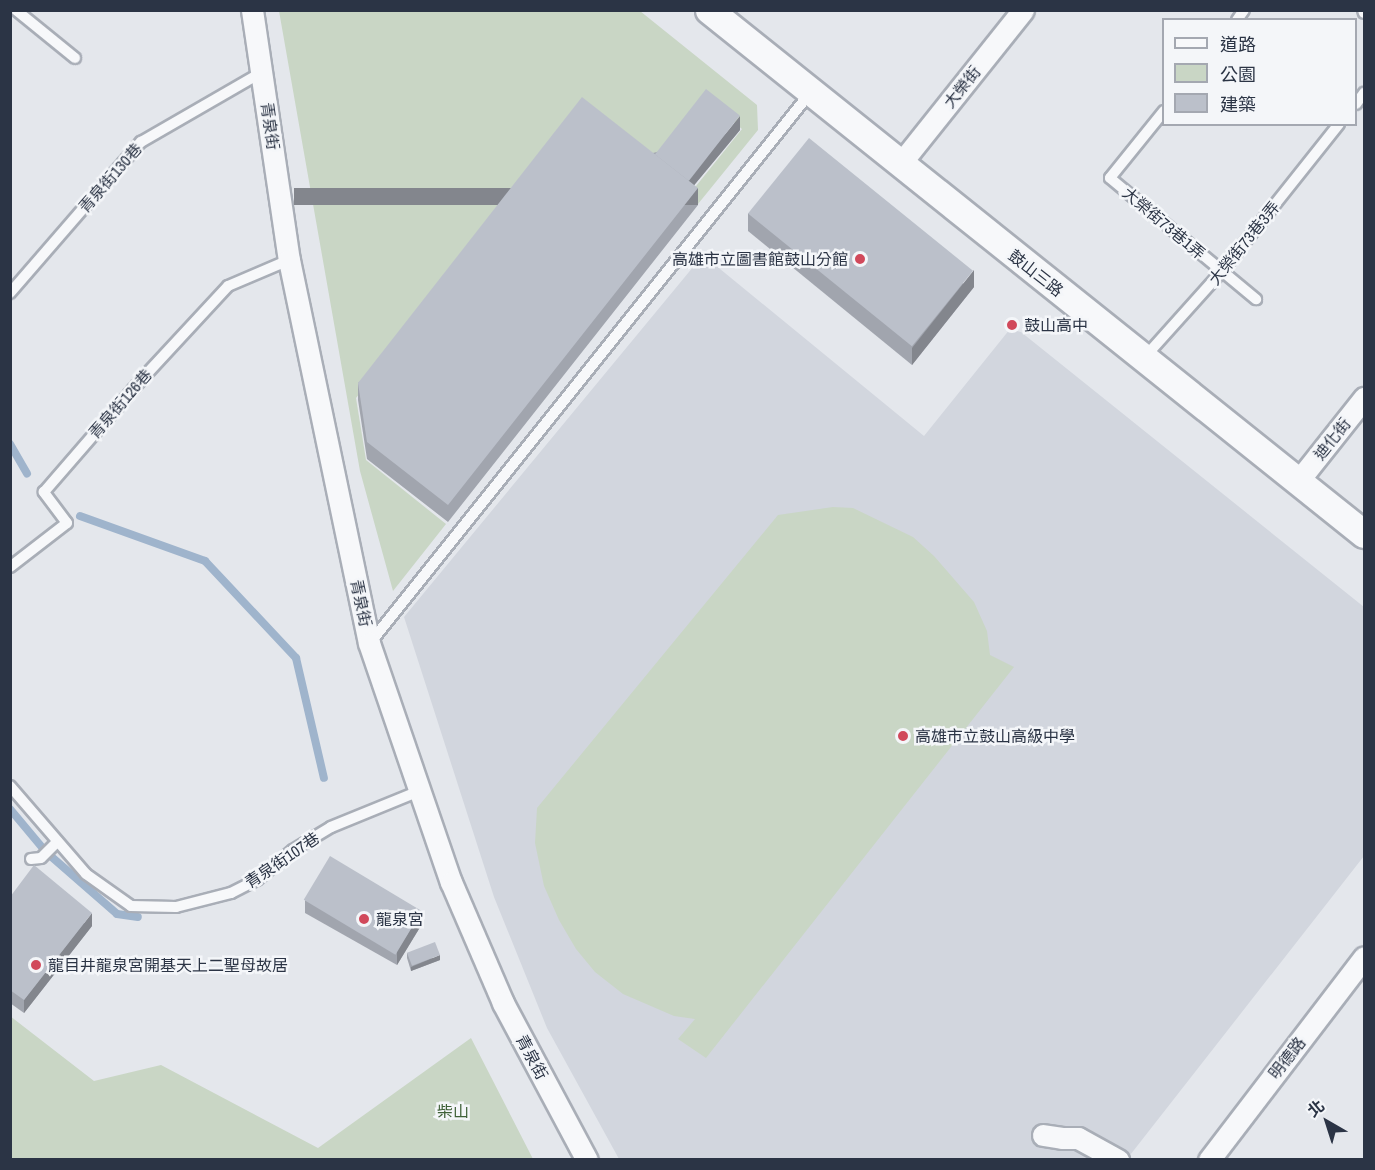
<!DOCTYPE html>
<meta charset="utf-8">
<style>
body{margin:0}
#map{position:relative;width:1375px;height:1170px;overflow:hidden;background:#e4e7ec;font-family:"Archivo Narrow","Noto Sans TC",sans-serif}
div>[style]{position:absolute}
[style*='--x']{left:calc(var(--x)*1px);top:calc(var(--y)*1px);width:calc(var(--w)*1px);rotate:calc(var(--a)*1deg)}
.built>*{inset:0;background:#d2d6de}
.green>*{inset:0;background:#c9d6c5}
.stream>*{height:8px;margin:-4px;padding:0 4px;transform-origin:4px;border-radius:4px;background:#9fb4cc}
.roads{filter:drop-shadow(2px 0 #a9aeb7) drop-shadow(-2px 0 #a9aeb7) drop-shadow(0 2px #a9aeb7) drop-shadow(0 -2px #a9aeb7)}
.service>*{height:10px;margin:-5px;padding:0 5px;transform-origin:5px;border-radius:5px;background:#f7f8fa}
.minor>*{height:21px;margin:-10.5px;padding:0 10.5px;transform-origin:10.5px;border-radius:10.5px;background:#f7f8fa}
.tertiary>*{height:27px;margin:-13.5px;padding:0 13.5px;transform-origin:13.5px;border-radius:13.5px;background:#f7f8fa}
.wall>*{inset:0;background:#a1a5ae}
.shaded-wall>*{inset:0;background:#83868d;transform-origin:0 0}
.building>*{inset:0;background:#bbc0ca;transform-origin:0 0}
.dots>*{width:16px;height:16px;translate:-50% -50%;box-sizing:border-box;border:3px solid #f4f6f9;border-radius:50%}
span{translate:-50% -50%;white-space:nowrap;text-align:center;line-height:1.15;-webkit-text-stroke:5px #f4f6f9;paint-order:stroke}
.street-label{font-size:16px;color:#2b3445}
.poi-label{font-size:16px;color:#2b3445}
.right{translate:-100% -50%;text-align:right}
.left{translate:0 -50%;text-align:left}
.park-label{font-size:16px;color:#3f6138}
.frame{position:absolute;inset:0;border:12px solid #2b3445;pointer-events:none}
.legend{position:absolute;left:1162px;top:18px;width:195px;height:108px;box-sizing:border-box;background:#f4f6f9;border:2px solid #a4a8b1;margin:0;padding:8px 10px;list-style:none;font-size:18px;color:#2b3445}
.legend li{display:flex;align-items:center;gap:12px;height:30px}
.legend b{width:30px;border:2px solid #a4a8b1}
.north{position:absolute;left:1297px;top:1092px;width:60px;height:60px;-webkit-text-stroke:4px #f4f6f9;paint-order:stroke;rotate:321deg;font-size:16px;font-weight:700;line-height:24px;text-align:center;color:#2b3445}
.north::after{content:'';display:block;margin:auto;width:21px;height:27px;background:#2b3445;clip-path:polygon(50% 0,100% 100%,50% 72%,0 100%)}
</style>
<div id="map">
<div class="built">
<div style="clip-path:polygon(703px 255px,924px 436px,1010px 329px,1021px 332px,1364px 607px,1364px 856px,1127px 1159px,619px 1159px,547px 1028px,494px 897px,404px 617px)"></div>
</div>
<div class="green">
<div style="clip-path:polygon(279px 11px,640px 11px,757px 105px,758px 130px,698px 204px,688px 196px,742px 129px,705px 99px,651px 164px,582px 112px,356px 398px,366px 460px,446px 524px,393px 591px,360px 471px)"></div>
<div style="clip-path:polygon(833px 507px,853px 508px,913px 537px,934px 556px,974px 602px,987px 631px,990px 655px,1014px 667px,706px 1058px,678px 1039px,695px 1019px,674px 1016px,623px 994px,595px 972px,576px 949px,559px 920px,544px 886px,535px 843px,537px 808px,778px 515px)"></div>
<div style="clip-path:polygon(10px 1016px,94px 1081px,161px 1065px,318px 1148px,471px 1038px,533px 1159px,11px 1159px)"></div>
</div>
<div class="stream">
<div style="--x:10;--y:444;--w:34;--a:60"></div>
<div style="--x:80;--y:516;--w:133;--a:19.8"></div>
<div style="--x:205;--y:561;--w:133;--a:46.8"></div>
<div style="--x:296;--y:658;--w:123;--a:76.9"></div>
<div style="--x:10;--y:809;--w:56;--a:50.1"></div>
<div style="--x:46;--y:852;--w:94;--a:41.1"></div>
<div style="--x:117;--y:914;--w:21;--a:8"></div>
</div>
<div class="roads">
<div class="service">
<div style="--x:16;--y:10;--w:76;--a:39.1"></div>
<div style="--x:1363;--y:10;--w:3;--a:72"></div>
<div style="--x:1237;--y:20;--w:12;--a:-55"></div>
<div style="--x:1356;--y:104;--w:14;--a:-54"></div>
<div style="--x:1164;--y:111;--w:86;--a:128.9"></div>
<div style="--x:1110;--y:178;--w:190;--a:39.7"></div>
<div style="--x:10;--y:293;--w:200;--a:-49.1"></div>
<div style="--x:141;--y:142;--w:140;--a:-30"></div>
<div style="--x:1144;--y:358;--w:117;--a:-48.1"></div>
<div style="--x:1222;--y:271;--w:188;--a:-51.5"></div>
<div style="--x:10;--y:567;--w:72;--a:-37.7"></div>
<div style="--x:67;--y:523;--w:39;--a:-127"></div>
<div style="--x:44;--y:492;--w:148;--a:-49.1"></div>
<div style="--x:141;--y:380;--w:128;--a:-47.2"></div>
<div style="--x:228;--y:286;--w:66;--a:-23.1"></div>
<div style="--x:370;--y:643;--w:704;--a:-51.34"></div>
<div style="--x:10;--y:786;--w:116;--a:49.2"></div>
<div style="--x:86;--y:874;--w:55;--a:35.4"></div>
<div style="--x:131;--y:906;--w:45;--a:1.3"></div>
<div style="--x:176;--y:907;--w:57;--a:-14.3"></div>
<div style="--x:231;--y:893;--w:29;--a:-27"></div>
<div style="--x:257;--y:880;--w:47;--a:-39.8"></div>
<div style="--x:293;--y:850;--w:44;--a:-31.2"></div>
<div style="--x:331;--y:827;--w:95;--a:-22.2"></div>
<div style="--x:31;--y:859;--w:10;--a:-6"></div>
<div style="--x:41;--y:858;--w:23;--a:-45"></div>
</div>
<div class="minor">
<div style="--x:252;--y:10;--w:253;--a:81.6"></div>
<div style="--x:289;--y:260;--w:391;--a:78.2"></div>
<div style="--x:369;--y:643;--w:253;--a:71.1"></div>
<div style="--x:451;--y:882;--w:132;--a:66.7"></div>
<div style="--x:503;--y:1003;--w:178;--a:61.9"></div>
<div style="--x:900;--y:164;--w:197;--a:-51.4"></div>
<div style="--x:1299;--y:480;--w:105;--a:-51.6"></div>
<div style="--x:1043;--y:1135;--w:19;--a:9"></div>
<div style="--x:1062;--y:1138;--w:16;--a:0"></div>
<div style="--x:1078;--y:1138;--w:46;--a:28.8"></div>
<div style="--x:1209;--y:1160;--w:255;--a:-52.6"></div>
</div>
<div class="tertiary">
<div style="--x:709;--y:10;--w:839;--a:38.66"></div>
</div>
</div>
<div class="wall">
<div style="clip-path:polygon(740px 130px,694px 185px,698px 205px,448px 522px,367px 459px,358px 400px,358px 383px,653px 153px)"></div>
<div style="clip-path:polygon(748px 213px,974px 287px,912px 365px,748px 231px)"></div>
<div style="clip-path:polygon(10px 897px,92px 926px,24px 1013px,10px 1003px)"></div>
<div style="clip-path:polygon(305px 900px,422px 924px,397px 965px,305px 913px)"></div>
<div style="clip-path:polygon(407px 953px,440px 960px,411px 971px,407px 958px)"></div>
</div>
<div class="shaded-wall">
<div style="clip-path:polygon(740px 116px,740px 130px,686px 195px,686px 182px)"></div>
<div style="left:698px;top:188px;width:17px;height:404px;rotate:90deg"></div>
<div style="clip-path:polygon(974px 270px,974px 287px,912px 365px,912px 348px)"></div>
<div style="clip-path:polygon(422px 911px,422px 924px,397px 965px,397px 951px)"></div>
<div style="clip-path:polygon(92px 913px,92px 926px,24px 1013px,24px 1000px)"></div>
<div style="clip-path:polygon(440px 955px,440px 960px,411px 971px,411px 967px)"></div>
</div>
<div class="building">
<div style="left:706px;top:89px;width:43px;height:83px;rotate:38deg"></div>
<div style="clip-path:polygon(582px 97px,698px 188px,448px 505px,367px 442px,358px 383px)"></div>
<div style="left:809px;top:138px;width:211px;height:97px;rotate:39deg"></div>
<div style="left:330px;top:856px;width:107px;height:51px;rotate:31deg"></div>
<div style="clip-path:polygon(34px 865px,92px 913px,24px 1000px,10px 990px,10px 897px)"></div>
<div style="left:435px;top:942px;width:14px;height:30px;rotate:69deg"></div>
</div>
<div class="dots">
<div style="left:860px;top:259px;background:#d1495b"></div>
<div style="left:1012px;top:325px;background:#d1495b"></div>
<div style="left:903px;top:736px;background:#d1495b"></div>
<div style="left:364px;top:919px;background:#d1495b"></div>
<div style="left:36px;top:965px;background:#d1495b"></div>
</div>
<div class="street-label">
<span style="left:962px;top:87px;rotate:-51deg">大榮街</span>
<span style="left:270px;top:126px;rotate:82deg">青泉街</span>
<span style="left:110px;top:178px;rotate:-49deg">青泉街130巷</span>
<span style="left:1164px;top:223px;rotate:40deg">大榮街73巷1弄</span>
<span style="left:1244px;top:243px;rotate:-51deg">大榮街73巷3弄</span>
<span style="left:1036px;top:273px;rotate:38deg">鼓山三路</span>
<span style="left:120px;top:404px;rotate:-49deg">青泉街126巷</span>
<span style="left:1332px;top:439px;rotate:-51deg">迪化街</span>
<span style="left:361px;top:603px;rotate:78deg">青泉街</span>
<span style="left:282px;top:860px;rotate:-34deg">青泉街107巷</span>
<span style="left:532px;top:1057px;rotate:62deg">青泉街</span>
<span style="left:1287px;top:1058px;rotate:-52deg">明德路</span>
</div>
<div class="poi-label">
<span class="right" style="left:848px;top:259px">高雄市立圖書館鼓山分館</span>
<span class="left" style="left:1024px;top:325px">鼓山高中</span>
<span class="left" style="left:915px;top:736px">高雄市立鼓山高級中學</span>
<span class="left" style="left:376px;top:919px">龍泉宮</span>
<span class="left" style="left:48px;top:965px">龍目井龍泉宮開基天上二聖母故居</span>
</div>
<div class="park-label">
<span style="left:453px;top:1111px">柴山</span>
</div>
<div class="frame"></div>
<ul class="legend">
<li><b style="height:8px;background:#f7f8fa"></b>道路</li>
<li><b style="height:16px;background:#c9d6c5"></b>公園</li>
<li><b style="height:16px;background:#bbc0ca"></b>建築</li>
</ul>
<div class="north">北</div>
</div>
